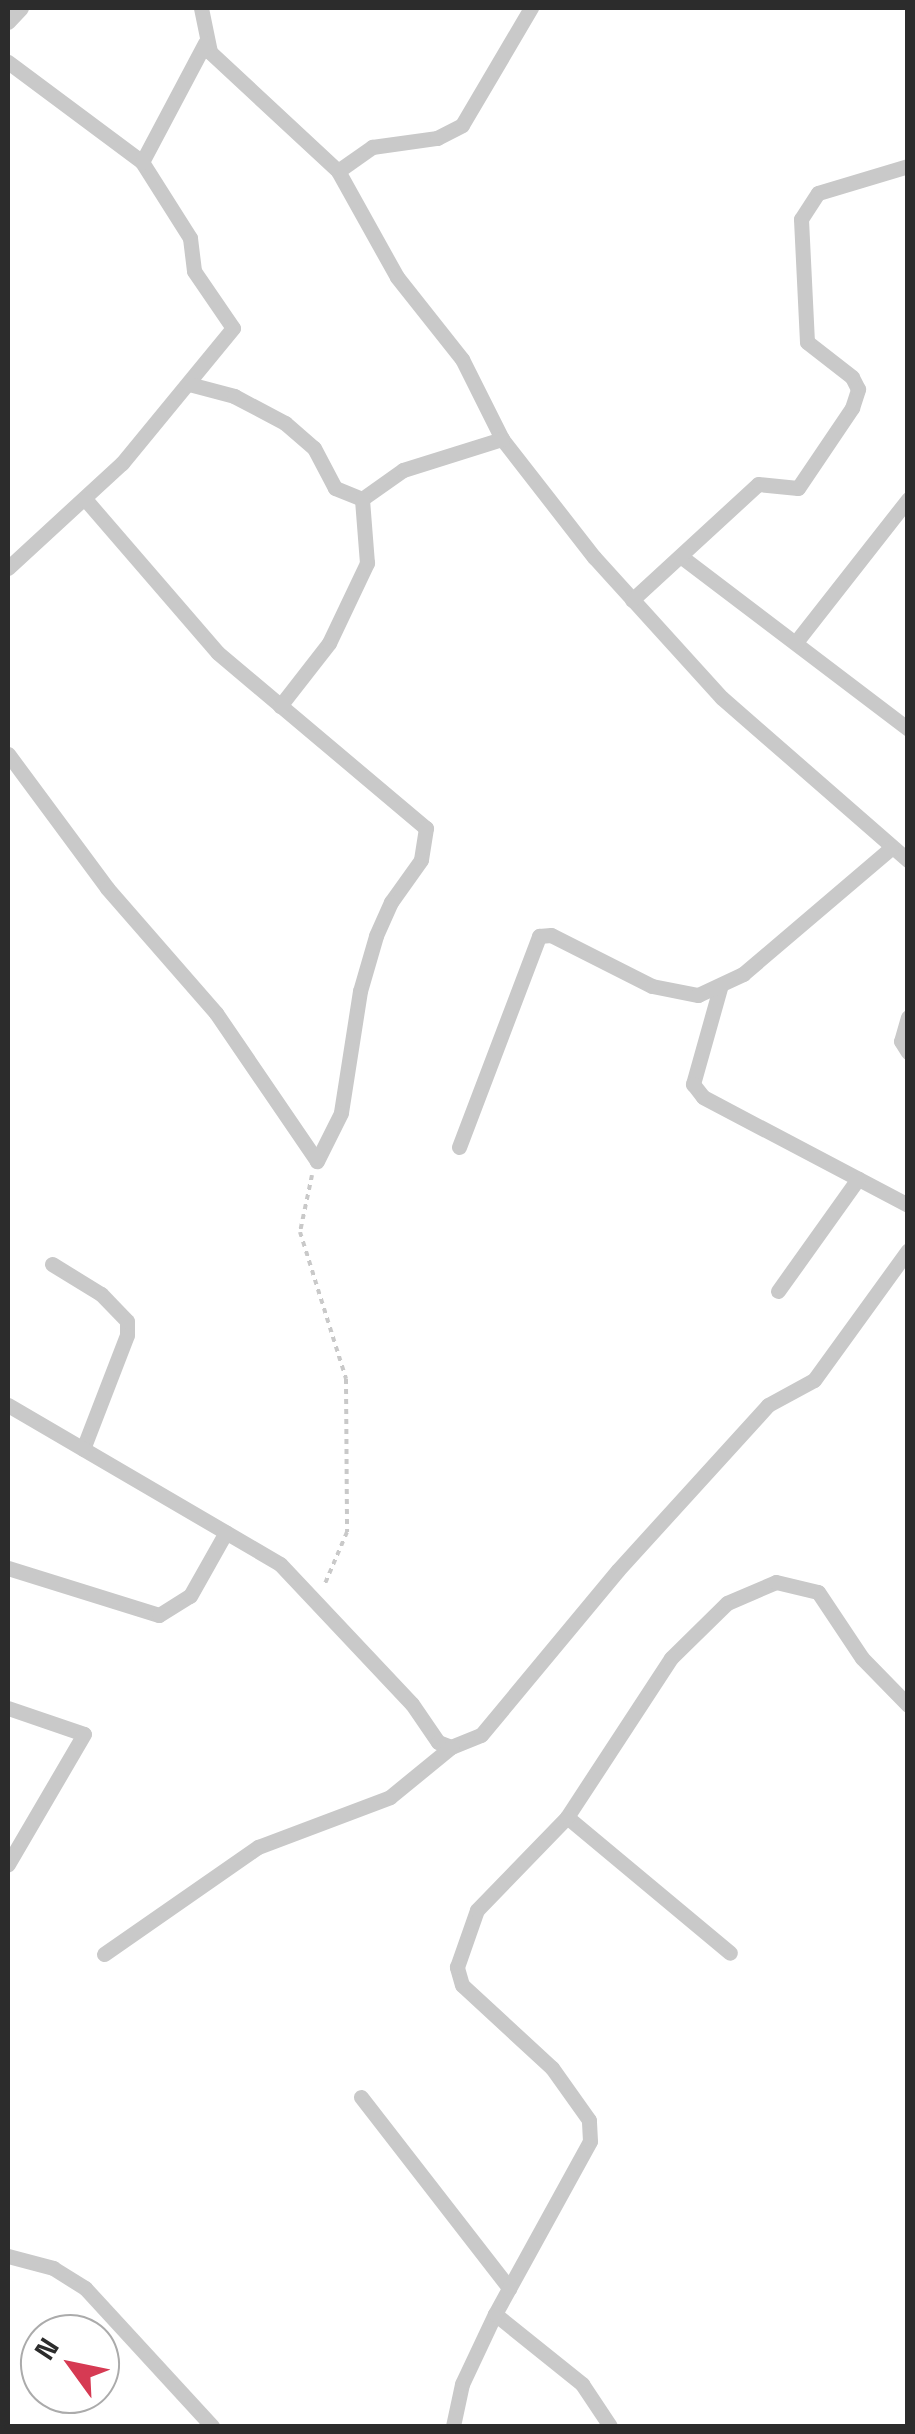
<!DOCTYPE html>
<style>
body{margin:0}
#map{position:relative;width:915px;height:2434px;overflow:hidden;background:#fff;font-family:"Space Grotesk",sans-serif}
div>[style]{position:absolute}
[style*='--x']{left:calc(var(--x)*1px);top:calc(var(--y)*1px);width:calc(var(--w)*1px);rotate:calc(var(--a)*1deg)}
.path>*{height:4px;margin-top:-2px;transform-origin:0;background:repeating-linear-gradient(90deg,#c9c9c9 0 5px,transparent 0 10px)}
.minor>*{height:15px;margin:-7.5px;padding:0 7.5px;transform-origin:7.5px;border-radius:7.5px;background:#c9c9c9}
span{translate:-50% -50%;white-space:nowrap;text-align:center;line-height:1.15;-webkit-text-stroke:10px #fff;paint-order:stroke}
.frame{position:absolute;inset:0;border:10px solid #2c2c2c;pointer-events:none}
.north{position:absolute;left:20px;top:2314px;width:100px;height:100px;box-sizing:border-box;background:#fff;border:2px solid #ababab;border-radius:50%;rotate:303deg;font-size:28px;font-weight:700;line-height:40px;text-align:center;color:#2c2c2c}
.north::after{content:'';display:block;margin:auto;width:35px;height:45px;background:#d63a53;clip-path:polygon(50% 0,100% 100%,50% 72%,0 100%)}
</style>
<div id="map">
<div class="path">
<div style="--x:312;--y:1175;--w:58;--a:101.9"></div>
<div style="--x:300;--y:1232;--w:154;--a:72.6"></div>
<div style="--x:346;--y:1379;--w:153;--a:89.6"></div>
<div style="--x:347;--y:1532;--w:59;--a:113.1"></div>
</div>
<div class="minor">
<div style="--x:201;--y:8;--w:45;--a:78.4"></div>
<div style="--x:210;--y:52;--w:175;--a:42.9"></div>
<div style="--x:338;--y:171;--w:121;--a:60.9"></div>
<div style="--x:397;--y:277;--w:105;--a:51.6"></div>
<div style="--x:462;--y:359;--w:89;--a:63.4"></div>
<div style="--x:502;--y:439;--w:150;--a:52.1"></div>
<div style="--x:594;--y:557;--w:190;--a:47.8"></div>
<div style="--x:722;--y:698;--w:247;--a:41.1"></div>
<div style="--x:8;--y:22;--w:19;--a:-47"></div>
<div style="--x:8;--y:62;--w:167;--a:36.7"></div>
<div style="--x:142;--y:162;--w:90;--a:57.7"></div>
<div style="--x:190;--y:238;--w:33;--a:83"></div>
<div style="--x:194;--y:271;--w:69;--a:55.6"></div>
<div style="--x:233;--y:328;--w:175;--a:129.4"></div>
<div style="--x:122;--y:463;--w:155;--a:137.4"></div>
<div style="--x:142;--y:162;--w:135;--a:-62.1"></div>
<div style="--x:338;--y:171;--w:42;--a:-35.2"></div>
<div style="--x:372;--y:147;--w:66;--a:-7.9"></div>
<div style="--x:437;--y:138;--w:28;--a:-27"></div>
<div style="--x:462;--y:125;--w:136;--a:-59.5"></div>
<div style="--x:189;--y:384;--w:47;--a:14.9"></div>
<div style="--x:234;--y:396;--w:58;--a:27.9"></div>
<div style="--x:285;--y:423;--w:38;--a:41"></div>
<div style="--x:314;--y:448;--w:45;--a:62.3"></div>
<div style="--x:335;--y:488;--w:29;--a:22"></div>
<div style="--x:362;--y:499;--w:50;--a:-35.3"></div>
<div style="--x:403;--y:470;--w:104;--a:-17.4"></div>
<div style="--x:85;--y:499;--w:203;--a:49.2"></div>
<div style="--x:218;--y:653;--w:272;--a:40.1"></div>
<div style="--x:426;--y:828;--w:32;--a:99"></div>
<div style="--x:421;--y:860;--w:52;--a:125.5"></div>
<div style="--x:391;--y:902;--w:37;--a:114"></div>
<div style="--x:376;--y:936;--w:57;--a:106.2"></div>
<div style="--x:360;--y:991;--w:123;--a:98.9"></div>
<div style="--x:341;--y:1113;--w:54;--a:116.6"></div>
<div style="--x:683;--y:558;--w:283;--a:37.2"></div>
<div style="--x:632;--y:600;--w:171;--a:-42.6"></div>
<div style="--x:758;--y:484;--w:40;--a:5.7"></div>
<div style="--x:798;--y:488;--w:97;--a:-56"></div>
<div style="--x:852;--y:408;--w:20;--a:-72"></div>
<div style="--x:858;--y:389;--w:13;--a:-117"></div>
<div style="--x:852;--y:377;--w:57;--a:-142.1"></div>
<div style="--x:807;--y:342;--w:123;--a:-92.8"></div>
<div style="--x:801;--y:219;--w:31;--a:-57"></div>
<div style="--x:818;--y:193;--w:94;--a:-16.7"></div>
<div style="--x:796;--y:642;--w:182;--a:-51.9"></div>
<div style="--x:280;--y:706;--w:80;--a:-52.1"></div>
<div style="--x:329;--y:643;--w:89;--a:-64.6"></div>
<div style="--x:367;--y:563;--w:64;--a:-94.5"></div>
<div style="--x:8;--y:754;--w:167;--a:53.5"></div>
<div style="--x:107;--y:888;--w:166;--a:48.9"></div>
<div style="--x:216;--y:1013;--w:179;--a:55.7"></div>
<div style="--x:720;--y:988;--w:100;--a:105.7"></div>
<div style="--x:693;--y:1084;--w:16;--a:52"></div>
<div style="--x:703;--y:1097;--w:232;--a:27.8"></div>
<div style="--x:908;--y:1017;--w:25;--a:106"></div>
<div style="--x:901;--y:1041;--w:13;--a:58"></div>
<div style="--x:459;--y:1147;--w:226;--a:-69.2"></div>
<div style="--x:539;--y:936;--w:12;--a:-5"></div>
<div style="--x:551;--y:935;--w:113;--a:26.8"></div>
<div style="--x:652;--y:986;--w:47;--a:11.1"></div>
<div style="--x:698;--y:995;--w:50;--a:-25"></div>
<div style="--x:743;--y:974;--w:194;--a:-40.4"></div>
<div style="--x:52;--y:1264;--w:57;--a:31.5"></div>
<div style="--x:101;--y:1294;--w:37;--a:46"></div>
<div style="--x:127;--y:1321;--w:14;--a:90"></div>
<div style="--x:127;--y:1335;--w:122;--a:111.1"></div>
<div style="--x:778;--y:1291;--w:138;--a:-54.5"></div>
<div style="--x:8;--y:1405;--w:315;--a:30.3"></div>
<div style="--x:280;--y:1564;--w:192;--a:46.7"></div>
<div style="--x:412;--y:1704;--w:46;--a:55.6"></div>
<div style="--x:438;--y:1742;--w:14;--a:21"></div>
<div style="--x:451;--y:1747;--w:32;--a:-22"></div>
<div style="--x:481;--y:1735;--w:214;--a:-50.3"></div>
<div style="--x:618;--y:1570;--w:223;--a:-47.7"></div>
<div style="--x:768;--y:1405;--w:52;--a:-28.5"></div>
<div style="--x:814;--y:1380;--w:160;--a:-54.1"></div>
<div style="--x:8;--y:1568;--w:158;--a:17.3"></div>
<div style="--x:159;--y:1615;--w:36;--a:-32"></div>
<div style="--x:190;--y:1596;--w:73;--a:-60.6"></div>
<div style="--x:8;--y:1708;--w:80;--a:18.9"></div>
<div style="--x:84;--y:1734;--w:151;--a:120.3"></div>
<div style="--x:567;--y:1817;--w:212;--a:39.8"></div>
<div style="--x:104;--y:1954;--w:188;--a:-34.8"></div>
<div style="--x:258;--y:1847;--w:141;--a:-20.7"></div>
<div style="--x:390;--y:1797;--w:79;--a:-39.3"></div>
<div style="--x:361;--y:2097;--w:242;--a:52.2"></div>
<div style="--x:8;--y:2256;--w:47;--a:14.9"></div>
<div style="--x:53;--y:2268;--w:38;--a:32"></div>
<div style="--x:85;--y:2288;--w:188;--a:47.4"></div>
<div style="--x:495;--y:2314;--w:112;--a:38.8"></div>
<div style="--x:582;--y:2384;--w:50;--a:56.3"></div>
<div style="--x:453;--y:2426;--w:43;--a:-77.9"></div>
<div style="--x:462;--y:2384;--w:77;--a:-64.8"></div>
<div style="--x:495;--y:2314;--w:197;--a:-61.2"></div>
<div style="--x:590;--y:2141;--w:21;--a:-93"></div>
<div style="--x:589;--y:2120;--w:64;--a:-125.4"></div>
<div style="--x:552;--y:2068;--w:122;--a:-137.3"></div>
<div style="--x:462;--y:1985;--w:19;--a:-106"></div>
<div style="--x:457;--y:1967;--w:60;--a:-70.7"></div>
<div style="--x:477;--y:1910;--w:129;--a:-45.9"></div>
<div style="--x:567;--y:1817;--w:190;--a:-56.8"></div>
<div style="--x:671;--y:1658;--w:78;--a:-44.5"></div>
<div style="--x:727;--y:1603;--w:53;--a:-23.2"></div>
<div style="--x:776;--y:1582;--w:43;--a:13.4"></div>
<div style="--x:818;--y:1592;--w:79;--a:56.3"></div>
<div style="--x:862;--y:1658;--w:66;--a:45.6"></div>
</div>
<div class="frame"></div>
<div class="north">N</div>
</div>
